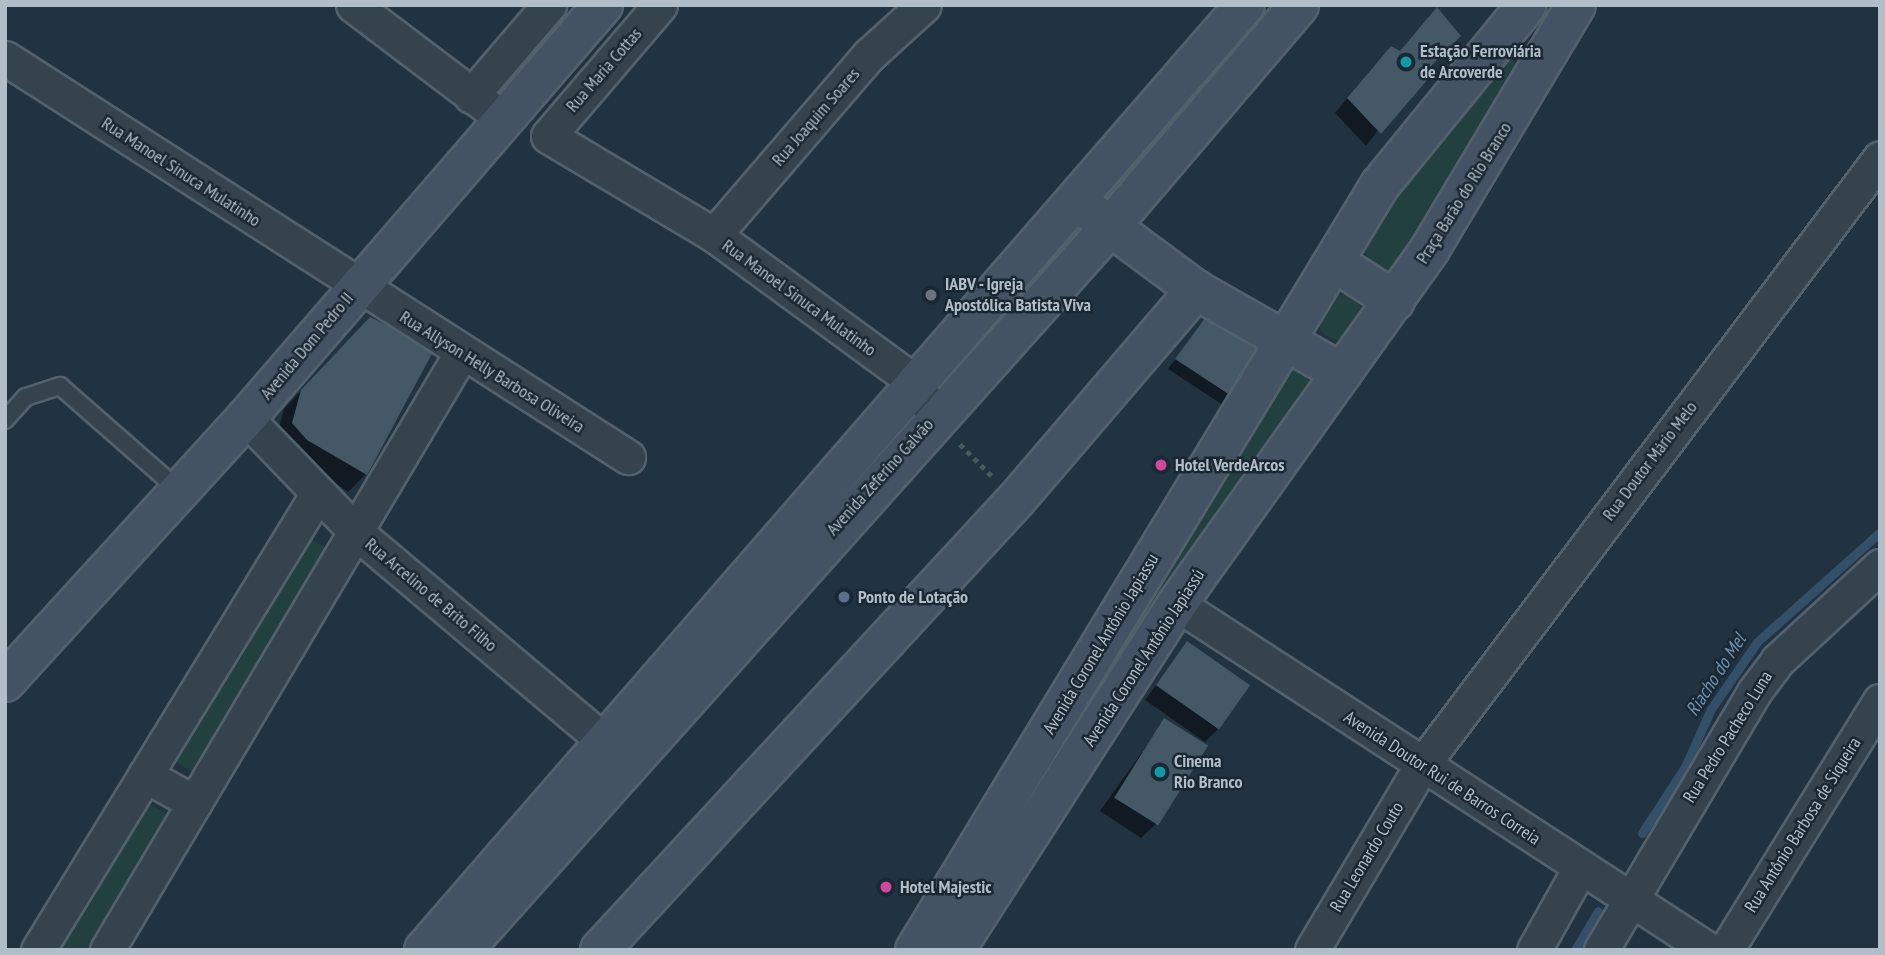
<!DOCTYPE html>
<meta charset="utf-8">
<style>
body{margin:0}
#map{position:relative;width:1885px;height:955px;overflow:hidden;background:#213240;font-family:"PT Sans Narrow",sans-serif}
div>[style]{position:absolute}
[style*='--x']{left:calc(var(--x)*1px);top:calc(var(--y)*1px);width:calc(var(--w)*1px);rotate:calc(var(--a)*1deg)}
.green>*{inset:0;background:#234040;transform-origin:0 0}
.round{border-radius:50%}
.shadow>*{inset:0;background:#0007}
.stream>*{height:9px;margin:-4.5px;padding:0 4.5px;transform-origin:4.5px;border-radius:4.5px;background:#335068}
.building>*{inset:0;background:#455866;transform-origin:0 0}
.path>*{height:4.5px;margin-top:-2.25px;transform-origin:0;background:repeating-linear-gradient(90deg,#415c5c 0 5px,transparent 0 10px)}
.roads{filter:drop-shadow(2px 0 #53616d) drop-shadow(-2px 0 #53616d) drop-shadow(0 2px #53616d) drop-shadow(0 -2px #53616d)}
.lane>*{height:16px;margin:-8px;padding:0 8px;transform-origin:8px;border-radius:8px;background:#35434f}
.street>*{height:33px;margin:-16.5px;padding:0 16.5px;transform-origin:16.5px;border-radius:16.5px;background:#35434f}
.secondary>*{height:38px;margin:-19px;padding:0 19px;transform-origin:19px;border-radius:19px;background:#435363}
.dots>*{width:19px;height:19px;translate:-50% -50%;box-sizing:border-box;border:4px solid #1a2834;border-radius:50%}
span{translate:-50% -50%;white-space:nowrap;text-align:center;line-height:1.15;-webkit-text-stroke:5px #1a2834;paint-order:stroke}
.poi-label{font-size:18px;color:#b1beca;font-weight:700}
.left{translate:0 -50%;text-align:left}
.street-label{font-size:18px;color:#b1beca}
.water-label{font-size:19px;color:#6e93b1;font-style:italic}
.frame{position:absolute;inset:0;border:7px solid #b1beca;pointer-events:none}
</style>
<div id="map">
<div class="green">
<div style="clip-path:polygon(1511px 58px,1524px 71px,1405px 268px,1386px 272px,1368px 265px,1363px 233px,1492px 61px)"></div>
<div class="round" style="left:1317px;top:294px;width:46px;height:46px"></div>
<div style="clip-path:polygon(1284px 367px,1303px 367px,1309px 382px,963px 907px)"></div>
<div style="left:308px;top:537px;width:29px;height:261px;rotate:31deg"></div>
<div style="clip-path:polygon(146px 803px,173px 817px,94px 950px,56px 950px)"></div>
</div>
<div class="shadow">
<div style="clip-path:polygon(1378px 61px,1421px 74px,1366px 146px,1335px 113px)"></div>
<div style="clip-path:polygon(1205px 320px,1232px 396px,1223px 405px,1168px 369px)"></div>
<div style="clip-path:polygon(352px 337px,366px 474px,348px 492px,275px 441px,284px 409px)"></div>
<div style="clip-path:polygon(1188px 643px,1219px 728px,1205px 742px,1145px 700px)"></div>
<div style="clip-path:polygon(1165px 720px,1155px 825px,1141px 838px,1100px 811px)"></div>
</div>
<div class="stream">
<div style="--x:1642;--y:833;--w:79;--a:-56.9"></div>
<div style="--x:1685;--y:767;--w:64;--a:-65.9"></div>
<div style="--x:1711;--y:709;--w:81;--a:-55.5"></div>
<div style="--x:1757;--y:642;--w:165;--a:-41.8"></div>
<div style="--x:1575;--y:950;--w:45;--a:-59.5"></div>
</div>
<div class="building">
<div style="clip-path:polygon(1437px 7px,1461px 36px,1423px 74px,1429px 78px,1381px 134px,1347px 98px,1391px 46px,1400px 51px)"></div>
<div style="clip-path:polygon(370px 317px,435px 348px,367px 475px,307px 440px,292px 423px,301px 390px)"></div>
<div style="clip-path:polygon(1205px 318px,1258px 346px,1259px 357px,1233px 397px,1175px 359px)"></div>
<div style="left:1187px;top:641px;width:77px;height:54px;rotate:35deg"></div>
<div style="left:1164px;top:718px;width:52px;height:94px;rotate:32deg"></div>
</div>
<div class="path">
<div style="--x:960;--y:444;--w:47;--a:45"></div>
</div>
<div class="roads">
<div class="lane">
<div style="--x:5;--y:420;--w:31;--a:-48"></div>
<div style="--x:26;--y:397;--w:36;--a:-18"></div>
<div style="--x:60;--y:386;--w:159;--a:41.2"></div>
</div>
<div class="street">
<div style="--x:353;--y:5;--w:189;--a:37.1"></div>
<div style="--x:660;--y:5;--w:172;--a:130.5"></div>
<div style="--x:548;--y:136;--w:193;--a:30.8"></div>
<div style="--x:714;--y:235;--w:250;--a:36.2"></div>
<div style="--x:916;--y:383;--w:26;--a:62"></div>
<div style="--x:5;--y:58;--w:740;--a:32.64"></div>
<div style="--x:471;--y:96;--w:120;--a:-49.4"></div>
<div style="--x:714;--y:235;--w:238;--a:-49.3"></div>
<div style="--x:869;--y:55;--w:74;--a:-42.3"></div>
<div style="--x:246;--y:418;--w:160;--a:46"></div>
<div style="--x:357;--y:533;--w:351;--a:40.1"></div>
<div style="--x:1177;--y:604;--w:635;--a:33.04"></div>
<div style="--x:145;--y:775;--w:57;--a:29.2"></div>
<div style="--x:38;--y:950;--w:536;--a:-58.5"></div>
<div style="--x:107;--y:950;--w:695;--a:-59.3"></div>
<div style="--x:1312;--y:950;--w:215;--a:-59.3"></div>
<div style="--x:1422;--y:765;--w:760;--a:-52.96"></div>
<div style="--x:1534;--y:950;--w:94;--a:-60.7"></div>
<div style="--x:1601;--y:950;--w:300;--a:-59.3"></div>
<div style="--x:1754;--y:692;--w:39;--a:-53"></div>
<div style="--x:1777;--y:661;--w:140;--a:-42.7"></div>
<div style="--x:1726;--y:950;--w:293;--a:-58.3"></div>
</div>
<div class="secondary">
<div style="--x:1091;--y:212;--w:131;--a:36.6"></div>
<div style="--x:1196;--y:290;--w:168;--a:29.6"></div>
<div style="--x:1336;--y:263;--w:70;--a:32.8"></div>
<div style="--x:5;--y:682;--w:357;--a:-47.6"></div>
<div style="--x:246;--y:418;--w:546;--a:-49.16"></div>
<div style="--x:424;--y:950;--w:1252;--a:-49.02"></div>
<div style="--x:463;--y:950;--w:967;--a:-48.18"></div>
<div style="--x:1108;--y:229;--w:294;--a:-49.5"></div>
<div style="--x:600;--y:950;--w:613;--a:-47.25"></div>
<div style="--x:1016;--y:500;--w:277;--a:-49.4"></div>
<div style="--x:915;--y:950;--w:895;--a:-58.71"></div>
<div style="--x:1380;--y:185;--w:232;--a:-50.8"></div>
<div style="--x:955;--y:950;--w:411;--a:-57.3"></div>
<div style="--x:1177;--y:604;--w:436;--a:-54.5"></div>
<div style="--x:1430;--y:249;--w:284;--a:-59.1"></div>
</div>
</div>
<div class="dots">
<div style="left:1406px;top:62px;background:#0f9aa8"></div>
<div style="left:931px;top:295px;background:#6b7280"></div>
<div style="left:1161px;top:465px;background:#d1479c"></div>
<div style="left:844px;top:597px;background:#5c6f8a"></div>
<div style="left:1160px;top:772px;background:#0f9aa8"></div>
<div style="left:886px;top:887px;background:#d1479c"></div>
</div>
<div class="poi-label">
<span class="left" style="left:1420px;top:62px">Estação Ferroviária<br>de Arcoverde</span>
<span class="left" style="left:945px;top:295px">IABV - Igreja<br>Apostólica Batista Viva</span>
<span class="left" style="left:1175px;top:465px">Hotel VerdeArcos</span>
<span class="left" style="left:858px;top:597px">Ponto de Lotação</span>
<span class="left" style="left:1174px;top:772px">Cinema<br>Rio Branco</span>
<span class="left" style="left:900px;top:887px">Hotel Majestic</span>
</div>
<div class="street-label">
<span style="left:604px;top:70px;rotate:-49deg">Rua Maria Cottas</span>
<span style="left:816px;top:117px;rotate:-49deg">Rua Joaquim Soares</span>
<span style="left:181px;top:172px;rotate:33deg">Rua Manoel Sinuca Mulatinho</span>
<span style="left:1464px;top:193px;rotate:-58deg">Praça Barão do Rio Branco</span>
<span style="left:799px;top:298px;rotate:36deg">Rua Manoel Sinuca Mulatinho</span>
<span style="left:307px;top:346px;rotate:-50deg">Avenida Dom Pedro II</span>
<span style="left:492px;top:372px;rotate:32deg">Rua Allyson Helly Barbosa Oliveira</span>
<span style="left:1650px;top:461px;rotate:-53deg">Rua Doutor Mário Melo</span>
<span style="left:880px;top:477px;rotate:-48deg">Avenida Zeferino Galvão</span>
<span style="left:431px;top:595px;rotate:40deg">Rua Arcelino de Brito Filho</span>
<span style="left:1101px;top:644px;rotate:-59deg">Avenida Coronel Antônio Japiassu</span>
<span style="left:1144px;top:658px;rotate:-57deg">Avenida Coronel Antônio Japiassú</span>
<span style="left:1728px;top:737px;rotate:-58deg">Rua Pedro Pacheco Luna</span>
<span style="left:1442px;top:778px;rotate:33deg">Avenida Doutor Rui de Barros Correia</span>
<span style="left:1803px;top:825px;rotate:-58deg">Rua Antônio Barbosa de Siqueira</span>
<span style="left:1367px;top:857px;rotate:-59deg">Rua Leonardo Couto</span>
</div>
<div class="water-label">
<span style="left:1716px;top:675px;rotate:-57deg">Riacho do Mel</span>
</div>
<div class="frame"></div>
</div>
